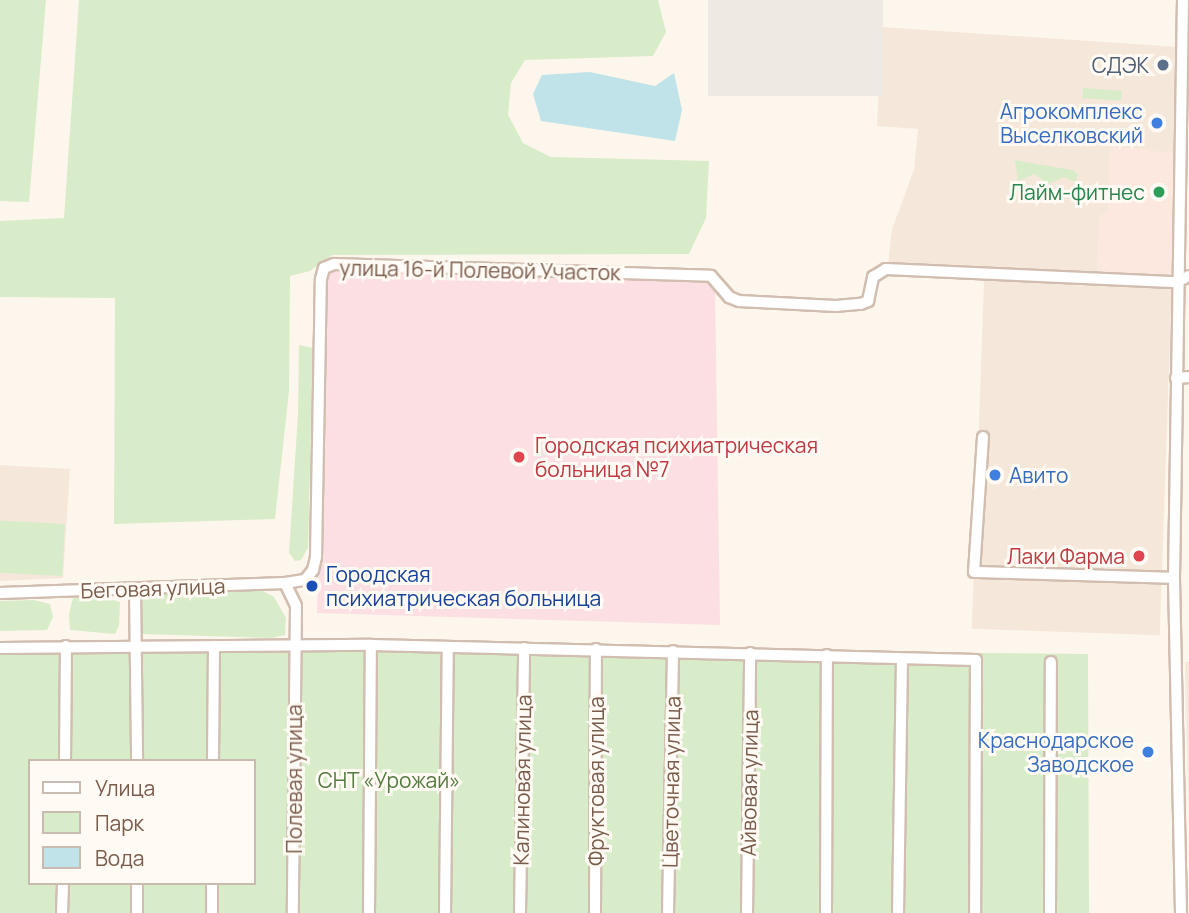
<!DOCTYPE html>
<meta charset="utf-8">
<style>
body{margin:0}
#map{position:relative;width:1189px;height:913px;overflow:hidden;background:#fdf6ec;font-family:Manrope,sans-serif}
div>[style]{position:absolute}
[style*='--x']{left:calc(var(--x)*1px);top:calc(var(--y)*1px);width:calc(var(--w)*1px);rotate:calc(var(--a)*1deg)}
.residential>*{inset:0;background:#f5e8da;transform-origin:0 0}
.commercial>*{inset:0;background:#fde8e0}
.industrial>*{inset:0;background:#efe9e4;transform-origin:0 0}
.medical>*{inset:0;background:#fbdfe3}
.green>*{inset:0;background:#d8ecc9;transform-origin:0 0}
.water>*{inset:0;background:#bfe3e8}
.roads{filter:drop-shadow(2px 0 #d1beb0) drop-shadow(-2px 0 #d1beb0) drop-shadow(0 2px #d1beb0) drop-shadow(0 -2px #d1beb0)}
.minor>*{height:10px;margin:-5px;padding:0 5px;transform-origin:5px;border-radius:5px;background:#fff}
.dots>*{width:19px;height:19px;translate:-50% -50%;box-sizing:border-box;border:4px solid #fffaf3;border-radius:50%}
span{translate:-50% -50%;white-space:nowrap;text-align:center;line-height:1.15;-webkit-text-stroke:6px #fffaf3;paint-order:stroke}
.service-label{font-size:21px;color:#4e5e75}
.right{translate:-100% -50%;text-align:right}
.shop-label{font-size:21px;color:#366cbe}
.left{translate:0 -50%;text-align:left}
.leisure-label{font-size:21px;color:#27864d}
.street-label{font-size:21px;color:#7a5c4d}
.health-label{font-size:21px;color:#be3a42}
.transit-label{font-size:21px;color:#164399}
.park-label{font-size:21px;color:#537a41}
.legend{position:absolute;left:28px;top:759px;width:228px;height:126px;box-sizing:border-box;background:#fffaf3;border:2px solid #cabbb1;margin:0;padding:9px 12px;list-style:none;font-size:21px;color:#7a5c4d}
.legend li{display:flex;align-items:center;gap:14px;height:35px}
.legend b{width:35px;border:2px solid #cabbb1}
</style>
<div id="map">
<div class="residential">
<div style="clip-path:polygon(882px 27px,1178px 47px,1176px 154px,1111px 147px,1108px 214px,1100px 216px,1097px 276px,888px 266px,892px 229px,914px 170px,918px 129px,877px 126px)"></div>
<div style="left:984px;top:280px;width:188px;height:349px;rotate:2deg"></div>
<div style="clip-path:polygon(0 465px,70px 469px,63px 578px,0 581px)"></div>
<div style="clip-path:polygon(1185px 662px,1189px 662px,1189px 828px)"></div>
</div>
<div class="commercial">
<div style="clip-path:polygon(1111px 146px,1176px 154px,1173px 279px,1097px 276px,1100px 215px,1108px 213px)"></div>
</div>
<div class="industrial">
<div style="left:708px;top:0;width:175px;height:96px"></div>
</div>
<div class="medical">
<div style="clip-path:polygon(331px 270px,702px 278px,715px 289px,720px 625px,317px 613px,326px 276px)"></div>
</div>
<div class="green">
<div style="clip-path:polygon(0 0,46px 0,29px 202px,0 201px)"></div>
<div style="clip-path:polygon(79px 0,658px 0,666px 32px,653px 56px,525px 60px,511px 83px,508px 115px,523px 143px,551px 157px,709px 161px,706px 218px,689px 254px,332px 255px,310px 271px,290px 276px,289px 391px,275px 519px,114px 524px,115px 298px,0 297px,0 221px,64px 218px)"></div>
<div style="left:1083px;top:88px;width:39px;height:10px;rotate:4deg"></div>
<div style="clip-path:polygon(1015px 160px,1072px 170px,1078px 174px,1076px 182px,1064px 177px,1048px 184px,1035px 174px,1018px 181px)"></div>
<div style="clip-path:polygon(299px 345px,313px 348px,308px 548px,301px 560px,295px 561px,289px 553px,298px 414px)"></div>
<div style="left:65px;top:524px;width:52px;height:65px;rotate:93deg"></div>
<div style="clip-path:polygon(261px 590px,274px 597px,286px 618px,285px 635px,271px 638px,142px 634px,139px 606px,143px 595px)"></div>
<div style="clip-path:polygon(73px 598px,105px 598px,120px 602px,119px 626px,115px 634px,70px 630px,69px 614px)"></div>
<div style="clip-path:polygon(34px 600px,50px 604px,53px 617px,47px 630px,0 631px,0 601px)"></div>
<div style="clip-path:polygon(evenodd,0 644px,1088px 654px,1089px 913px,0 913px,0 644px,30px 761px,254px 761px,254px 883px,30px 883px,30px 761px)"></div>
</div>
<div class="water">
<div style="clip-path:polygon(590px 72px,655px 86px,674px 73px,682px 110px,675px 141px,541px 121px,533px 94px,542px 75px)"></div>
</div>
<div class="roads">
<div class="minor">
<div style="--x:1176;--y:378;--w:13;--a:-4"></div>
<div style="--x:983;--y:437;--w:135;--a:93.8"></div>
<div style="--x:974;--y:572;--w:200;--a:1.7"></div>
<div style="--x:285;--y:583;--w:25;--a:64"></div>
<div style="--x:296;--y:606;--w:307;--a:90.6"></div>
<div style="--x:135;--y:588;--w:173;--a:89.3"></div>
<div style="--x:0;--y:593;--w:285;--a:-2"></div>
<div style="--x:285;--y:583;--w:20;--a:-9"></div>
<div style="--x:305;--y:580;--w:13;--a:-51"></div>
<div style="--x:313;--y:570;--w:13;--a:-77"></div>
<div style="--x:316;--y:557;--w:278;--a:-89"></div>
<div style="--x:321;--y:279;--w:11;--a:-75"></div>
<div style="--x:324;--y:268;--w:11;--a:-22"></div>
<div style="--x:334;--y:264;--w:377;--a:1.8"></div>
<div style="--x:711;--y:276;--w:28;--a:49"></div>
<div style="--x:729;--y:297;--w:11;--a:22"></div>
<div style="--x:739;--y:301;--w:97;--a:3"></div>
<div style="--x:836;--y:306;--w:25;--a:-5"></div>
<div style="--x:861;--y:304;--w:8;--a:-23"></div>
<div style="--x:868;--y:301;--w:25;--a:-78"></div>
<div style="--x:873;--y:277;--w:15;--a:-32"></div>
<div style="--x:886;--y:269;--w:291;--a:2.6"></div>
<div style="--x:1177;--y:282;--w:13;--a:-27"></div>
<div style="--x:0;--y:648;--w:371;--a:-0.5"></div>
<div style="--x:371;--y:645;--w:605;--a:1.42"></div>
<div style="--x:976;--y:660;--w:253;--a:90.2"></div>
<div style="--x:65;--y:761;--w:115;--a:-89.5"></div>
<div style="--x:213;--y:761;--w:115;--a:-89.5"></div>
<div style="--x:62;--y:913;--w:30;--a:-88"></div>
<div style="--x:137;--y:913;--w:30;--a:-90"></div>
<div style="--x:212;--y:913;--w:30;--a:-90"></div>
<div style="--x:369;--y:913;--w:268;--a:-89.6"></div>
<div style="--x:445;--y:913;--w:266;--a:-89.4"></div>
<div style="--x:520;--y:913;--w:265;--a:-89.1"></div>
<div style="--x:595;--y:913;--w:264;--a:-89.8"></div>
<div style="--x:668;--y:913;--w:262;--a:-88.9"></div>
<div style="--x:747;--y:913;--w:260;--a:-89.3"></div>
<div style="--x:826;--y:913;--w:258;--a:-89.8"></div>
<div style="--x:898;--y:913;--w:253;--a:-89.1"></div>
<div style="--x:1050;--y:913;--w:251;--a:-89.8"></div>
<div style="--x:1181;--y:913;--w:335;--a:-91.2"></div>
<div style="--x:1174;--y:578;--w:578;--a:-89.11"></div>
</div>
</div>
<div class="dots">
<div style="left:1163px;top:65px;background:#5c6f8a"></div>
<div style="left:1157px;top:123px;background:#3f7fe0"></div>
<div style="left:1159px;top:192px;background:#2e9e5b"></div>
<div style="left:519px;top:457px;background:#e0444e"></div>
<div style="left:995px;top:475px;background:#3f7fe0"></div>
<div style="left:1139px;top:556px;background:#e0444e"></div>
<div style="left:312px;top:586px;background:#1a4fb4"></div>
<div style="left:1148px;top:752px;background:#3f7fe0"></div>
</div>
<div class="service-label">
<span class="right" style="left:1149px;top:65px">СДЭК</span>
</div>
<div class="shop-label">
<span class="right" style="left:1143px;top:123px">Агрокомплекс<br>Выселковский</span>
<span class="left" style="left:1009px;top:475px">Авито</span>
<span class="right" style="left:1134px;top:752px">Краснодарское<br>Заводское</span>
</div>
<div class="leisure-label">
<span class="right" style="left:1145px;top:192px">Лайм-фитнес</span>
</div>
<div class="street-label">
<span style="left:480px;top:270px;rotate:1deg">улица 16-й Полевой Участок</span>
<span style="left:153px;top:588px;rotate:-2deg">Беговая улица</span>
<span style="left:294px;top:779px;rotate:-90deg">Полевая улица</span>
<span style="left:522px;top:780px;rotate:-89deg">Калиновая улица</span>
<span style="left:596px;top:781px;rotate:-90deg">Фруктовая улица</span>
<span style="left:671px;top:782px;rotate:-89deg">Цветочная улица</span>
<span style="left:749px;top:783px;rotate:-89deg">Айвовая улица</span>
</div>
<div class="health-label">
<span class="left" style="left:535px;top:457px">Городская психиатрическая<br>больница №7</span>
<span class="right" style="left:1125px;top:556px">Лаки Фарма</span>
</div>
<div class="transit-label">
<span class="left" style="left:326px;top:586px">Городская<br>психиатрическая больница</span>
</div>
<div class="park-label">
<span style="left:389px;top:780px">СНТ «Урожай»</span>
</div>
<ul class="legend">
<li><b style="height:9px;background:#fff"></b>Улица</li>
<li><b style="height:19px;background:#d8ecc9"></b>Парк</li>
<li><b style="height:19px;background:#bfe3e8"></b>Вода</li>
</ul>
</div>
